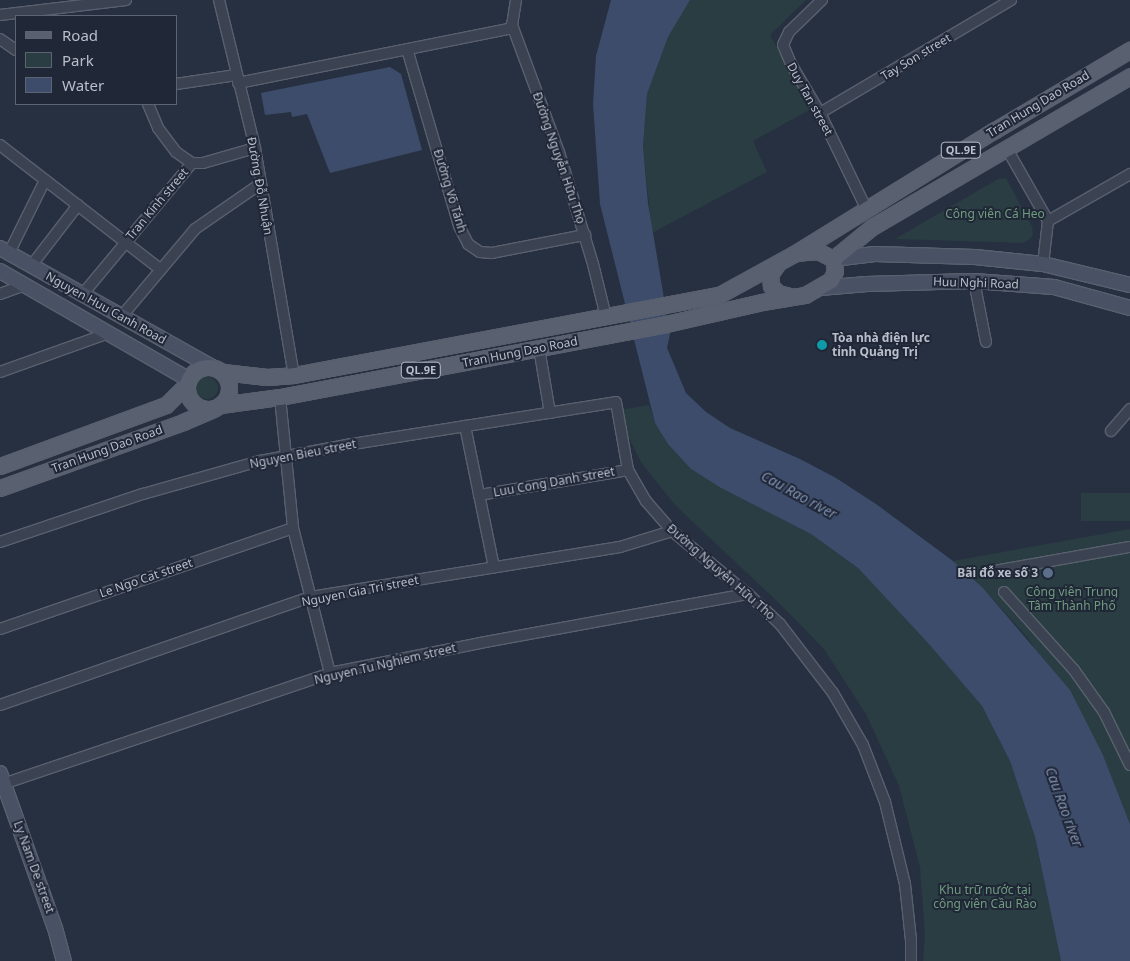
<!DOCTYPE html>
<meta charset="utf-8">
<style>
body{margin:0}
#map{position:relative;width:1130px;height:961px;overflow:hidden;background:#273041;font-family:"Noto Sans",sans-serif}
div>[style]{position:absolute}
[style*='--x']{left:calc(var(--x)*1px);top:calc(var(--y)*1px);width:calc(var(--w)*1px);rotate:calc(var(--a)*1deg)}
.green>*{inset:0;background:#293d42;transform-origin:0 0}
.round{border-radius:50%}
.water>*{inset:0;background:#3d4c6a}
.roads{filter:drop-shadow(1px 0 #59606e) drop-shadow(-1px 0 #59606e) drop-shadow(0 1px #59606e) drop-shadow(0 -1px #59606e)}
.street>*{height:10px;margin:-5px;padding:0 5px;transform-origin:5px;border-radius:5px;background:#3b4251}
.secondary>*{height:14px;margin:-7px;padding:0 7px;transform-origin:7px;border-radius:7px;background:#495164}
.primary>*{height:15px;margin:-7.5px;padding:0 7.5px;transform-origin:7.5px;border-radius:7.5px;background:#596171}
.primary>.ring{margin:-7.5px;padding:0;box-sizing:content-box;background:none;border:15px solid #596171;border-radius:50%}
.dots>*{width:14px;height:14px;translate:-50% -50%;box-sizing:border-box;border:2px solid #202737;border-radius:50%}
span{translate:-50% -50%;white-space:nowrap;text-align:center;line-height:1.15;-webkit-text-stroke:4px #202737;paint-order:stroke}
.shield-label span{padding:1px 4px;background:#202737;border:1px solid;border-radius:4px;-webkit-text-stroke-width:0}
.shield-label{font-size:11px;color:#b8becb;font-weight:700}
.street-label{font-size:12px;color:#b8becb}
.park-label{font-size:12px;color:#709c7e}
.poi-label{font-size:12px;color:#b8becb;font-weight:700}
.left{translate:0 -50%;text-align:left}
.right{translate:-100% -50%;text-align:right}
.water-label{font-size:14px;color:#8091b2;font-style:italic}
.legend{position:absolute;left:15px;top:15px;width:162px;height:90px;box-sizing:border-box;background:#202737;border:1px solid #5d6372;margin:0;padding:6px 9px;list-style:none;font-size:15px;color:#b8becb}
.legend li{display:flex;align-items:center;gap:10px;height:25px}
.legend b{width:25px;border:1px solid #5d6372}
</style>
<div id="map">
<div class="green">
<div style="clip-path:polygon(690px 0,806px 0,770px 35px,811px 109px,753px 141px,767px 172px,652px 233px,643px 146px,647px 94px,668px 37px)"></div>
<div style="clip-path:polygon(1006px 178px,1032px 227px,1033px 234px,1030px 239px,1023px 243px,895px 239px,998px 179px)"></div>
<div class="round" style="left:196px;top:377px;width:22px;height:22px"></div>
<div style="clip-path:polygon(649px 405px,655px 423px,691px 469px,721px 488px,811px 534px,858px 568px,928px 643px,982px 706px,1010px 761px,1035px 837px,1061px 961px,923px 961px,925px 936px,920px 867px,899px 786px,866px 714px,824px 649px,781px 605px,675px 505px,641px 462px,627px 434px,620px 410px)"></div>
<div style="left:1130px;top:493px;width:28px;height:49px;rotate:90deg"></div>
<div style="clip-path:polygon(1130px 529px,1130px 824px,1103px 755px,1027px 637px,983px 588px,953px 561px)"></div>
</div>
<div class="water">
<div style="clip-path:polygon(611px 0,690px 0,668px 37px,647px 94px,643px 146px,648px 203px,670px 334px,667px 348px,686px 393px,706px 412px,730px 428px,800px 459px,836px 478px,876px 504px,953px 561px,983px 588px,1070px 690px,1103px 755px,1130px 824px,1130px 961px,1061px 961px,1035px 837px,1010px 761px,982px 706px,928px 643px,858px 568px,811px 534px,721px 488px,691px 469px,668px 444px,655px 423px,600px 204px,593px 104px,596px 56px)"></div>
<div style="clip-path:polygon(390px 67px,401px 74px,422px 150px,330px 173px,307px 114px,292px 117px,291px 112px,265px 115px,261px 93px)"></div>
</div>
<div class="roads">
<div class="street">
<div style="--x:219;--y:0;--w:152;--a:76.3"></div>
<div style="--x:255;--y:148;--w:230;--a:80.3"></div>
<div style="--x:516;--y:0;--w:25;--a:99"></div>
<div style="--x:512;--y:25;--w:135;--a:69.7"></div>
<div style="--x:559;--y:152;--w:117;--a:73.1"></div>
<div style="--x:593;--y:264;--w:55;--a:76.2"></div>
<div style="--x:822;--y:0;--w:46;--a:135.9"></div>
<div style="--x:789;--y:32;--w:14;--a:115"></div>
<div style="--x:783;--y:45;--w:21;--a:67"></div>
<div style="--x:791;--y:64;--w:57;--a:59.4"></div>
<div style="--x:820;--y:113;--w:106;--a:64.2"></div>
<div style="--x:0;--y:15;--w:127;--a:-6.8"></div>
<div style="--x:0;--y:39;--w:19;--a:35"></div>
<div style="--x:407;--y:49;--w:184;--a:73.6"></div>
<div style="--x:459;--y:226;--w:20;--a:63"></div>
<div style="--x:468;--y:244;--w:14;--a:34"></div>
<div style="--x:480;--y:252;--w:12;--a:5"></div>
<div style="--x:492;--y:253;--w:95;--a:-11"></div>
<div style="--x:238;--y:83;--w:276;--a:-11.3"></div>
<div style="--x:509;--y:29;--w:5;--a:-53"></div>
<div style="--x:176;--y:84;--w:61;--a:-8.5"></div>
<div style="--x:148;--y:104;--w:26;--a:67"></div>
<div style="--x:158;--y:128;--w:30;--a:53"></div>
<div style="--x:176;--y:152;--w:19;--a:35"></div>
<div style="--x:820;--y:113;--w:222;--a:-30.6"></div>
<div style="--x:0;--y:145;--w:202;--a:37.8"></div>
<div style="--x:1007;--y:149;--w:83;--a:60.3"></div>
<div style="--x:1048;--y:221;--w:43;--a:96.6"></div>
<div style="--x:192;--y:163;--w:11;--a:0"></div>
<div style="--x:203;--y:163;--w:54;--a:-16.1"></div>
<div style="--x:1048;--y:221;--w:95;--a:-29.8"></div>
<div style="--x:9;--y:253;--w:81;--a:-63.7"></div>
<div style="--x:31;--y:266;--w:77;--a:-52.4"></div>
<div style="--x:974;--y:281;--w:62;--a:78.9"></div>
<div style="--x:0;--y:294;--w:27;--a:-20"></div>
<div style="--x:82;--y:295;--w:172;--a:-50.2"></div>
<div style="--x:121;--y:317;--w:115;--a:-49.9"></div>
<div style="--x:195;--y:229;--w:79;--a:-34.7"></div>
<div style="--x:539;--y:348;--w:66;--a:80.4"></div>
<div style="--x:0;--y:372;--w:116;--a:-19.7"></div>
<div style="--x:280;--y:397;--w:132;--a:84.3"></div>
<div style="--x:293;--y:528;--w:150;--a:75.7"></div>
<div style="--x:465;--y:426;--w:144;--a:78.4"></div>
<div style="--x:1111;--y:431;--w:29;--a:-49"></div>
<div style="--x:479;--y:495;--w:151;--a:-9.5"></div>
<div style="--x:0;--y:542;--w:151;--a:-18.6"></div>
<div style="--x:143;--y:494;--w:122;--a:-15.8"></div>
<div style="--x:260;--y:461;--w:87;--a:-10.5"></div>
<div style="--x:346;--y:445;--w:273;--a:-9"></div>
<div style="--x:616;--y:402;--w:69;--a:80"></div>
<div style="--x:628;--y:470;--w:36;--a:60"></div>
<div style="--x:646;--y:501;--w:40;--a:49"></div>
<div style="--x:672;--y:531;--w:99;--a:39.7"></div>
<div style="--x:748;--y:594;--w:44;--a:43.2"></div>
<div style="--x:780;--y:624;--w:87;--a:52.5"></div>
<div style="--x:833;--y:693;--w:60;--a:60"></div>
<div style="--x:863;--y:745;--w:61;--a:68.9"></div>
<div style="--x:885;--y:802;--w:84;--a:76.3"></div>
<div style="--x:905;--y:884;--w:56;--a:83.9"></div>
<div style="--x:911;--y:940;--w:21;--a:90"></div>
<div style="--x:989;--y:572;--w:143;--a:-10.1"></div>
<div style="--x:1004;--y:592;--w:105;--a:48.1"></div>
<div style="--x:1074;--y:670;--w:52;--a:54.5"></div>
<div style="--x:1104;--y:712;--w:59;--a:63.9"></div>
<div style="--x:0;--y:629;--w:310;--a:-19"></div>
<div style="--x:0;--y:705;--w:329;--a:-19.2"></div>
<div style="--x:311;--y:597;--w:313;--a:-9.2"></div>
<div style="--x:620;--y:547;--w:54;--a:-17.1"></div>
<div style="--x:0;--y:785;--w:348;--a:-18.7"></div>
<div style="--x:330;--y:673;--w:153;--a:-11.3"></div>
<div style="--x:480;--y:643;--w:272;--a:-10.4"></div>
</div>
<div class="secondary">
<div style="--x:0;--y:248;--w:243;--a:29.3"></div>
<div style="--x:833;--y:259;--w:42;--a:-6.8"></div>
<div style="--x:875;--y:254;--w:100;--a:1.7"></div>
<div style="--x:975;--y:257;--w:68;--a:5.9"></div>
<div style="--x:1043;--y:264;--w:89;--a:13.6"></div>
<div style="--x:0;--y:271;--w:217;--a:29.9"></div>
<div style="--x:820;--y:288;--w:47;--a:-4.9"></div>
<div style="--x:867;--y:284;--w:107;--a:-1.6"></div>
<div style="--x:974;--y:281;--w:80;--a:4.3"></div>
<div style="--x:1054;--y:287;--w:79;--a:15.4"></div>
<div style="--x:0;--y:773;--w:164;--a:70.5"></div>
<div style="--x:55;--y:928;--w:34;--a:75"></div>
</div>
<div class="primary">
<div style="--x:833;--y:259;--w:50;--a:-39.4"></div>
<div style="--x:872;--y:227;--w:299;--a:-30.3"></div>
<div style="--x:778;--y:263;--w:14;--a:124"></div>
<div style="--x:770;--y:275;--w:11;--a:85"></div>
<div style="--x:771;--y:286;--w:10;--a:45"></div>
<div style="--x:778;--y:293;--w:12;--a:14"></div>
<div class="ring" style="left:187px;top:367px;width:27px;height:27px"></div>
<div style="--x:223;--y:372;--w:44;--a:6.5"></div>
<div style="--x:267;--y:377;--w:27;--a:-4"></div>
<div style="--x:294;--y:375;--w:432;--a:-10.7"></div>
<div style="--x:719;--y:295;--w:85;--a:-28.7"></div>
<div style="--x:794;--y:254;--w:236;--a:-31.7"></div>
<div style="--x:995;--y:130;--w:157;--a:-30.7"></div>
<div style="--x:220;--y:405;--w:61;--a:-7.6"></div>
<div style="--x:280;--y:397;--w:393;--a:-10.7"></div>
<div style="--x:666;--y:324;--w:98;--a:-12.9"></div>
<div style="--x:762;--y:302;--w:44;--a:-9.2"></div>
<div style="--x:805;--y:295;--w:30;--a:-30"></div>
<div style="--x:831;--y:280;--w:10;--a:-66"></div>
<div style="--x:835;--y:271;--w:12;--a:-99"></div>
<div style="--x:833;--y:259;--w:17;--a:-152"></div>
<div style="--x:818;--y:251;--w:21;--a:175"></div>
<div style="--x:0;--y:466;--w:177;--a:-20.2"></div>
<div style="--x:166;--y:405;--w:28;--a:-45"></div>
<div style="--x:0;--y:488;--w:195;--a:-19.8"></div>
<div style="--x:183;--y:422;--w:33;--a:-23"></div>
</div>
</div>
<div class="dots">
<div style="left:822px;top:345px;background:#0f9aa8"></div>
<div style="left:1048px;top:573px;background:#5c6f8a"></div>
</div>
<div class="shield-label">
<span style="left:961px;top:150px">QL.9E</span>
<span style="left:421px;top:370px">QL.9E</span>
</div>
<div class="street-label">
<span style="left:916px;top:57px;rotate:-31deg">Tay Son street</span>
<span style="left:810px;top:99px;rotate:61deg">Duy Tan street</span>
<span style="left:1038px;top:104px;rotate:-31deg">Tran Hung Dao Road</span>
<span style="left:559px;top:158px;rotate:71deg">Đường Nguyễn Hữu Thọ</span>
<span style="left:260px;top:186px;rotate:80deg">Đường Đỗ Nhuận</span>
<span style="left:450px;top:191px;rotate:73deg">Đường Võ Tánh</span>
<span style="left:157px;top:204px;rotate:-50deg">Tran Kinh street</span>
<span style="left:976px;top:283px;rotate:2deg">Huu Nghi Road</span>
<span style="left:106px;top:308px;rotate:29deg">Nguyen Huu Canh Road</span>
<span style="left:520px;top:352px;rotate:-11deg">Tran Hung Dao Road</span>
<span style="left:107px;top:449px;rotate:-20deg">Tran Hung Dao Road</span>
<span style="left:303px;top:454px;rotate:-11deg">Nguyen Bieu street</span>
<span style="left:554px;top:482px;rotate:-10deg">Luu Cong Danh street</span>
<span style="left:721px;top:572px;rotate:41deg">Đường Nguyễn Hữu Thọ</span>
<span style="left:146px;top:578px;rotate:-19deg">Le Ngo Cat street</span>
<span style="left:360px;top:591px;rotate:-11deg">Nguyen Gia Tri street</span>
<span style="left:385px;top:664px;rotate:-13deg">Nguyen Tu Nghiem street</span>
<span style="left:34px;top:867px;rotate:70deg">Ly Nam De street</span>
</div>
<div class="park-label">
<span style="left:995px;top:214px">Công viên Cá Heo</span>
<span style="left:1072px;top:599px">Công viên Trung<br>Tâm Thành Phố</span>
<span style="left:985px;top:897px">Khu trữ nước tại<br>công viên Cầu Rào</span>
</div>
<div class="poi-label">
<span class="left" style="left:832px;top:345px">Tòa nhà điện lực<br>tỉnh Quảng Trị</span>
<span class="right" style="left:1038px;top:573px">Bãi đỗ xe số 3</span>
</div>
<div class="water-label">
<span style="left:799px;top:495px;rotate:29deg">Cau Rao river</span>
<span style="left:1064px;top:807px;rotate:70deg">Cau Rao river</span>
</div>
<ul class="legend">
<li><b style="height:6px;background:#596171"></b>Road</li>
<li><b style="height:14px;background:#293d42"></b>Park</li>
<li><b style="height:14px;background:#3d4c6a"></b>Water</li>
</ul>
</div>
